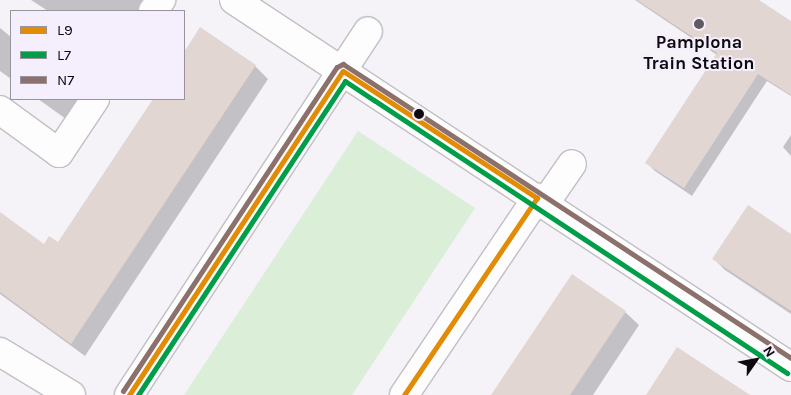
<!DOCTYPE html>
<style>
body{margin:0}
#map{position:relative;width:791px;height:395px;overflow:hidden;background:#f5f2f8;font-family:Karla,sans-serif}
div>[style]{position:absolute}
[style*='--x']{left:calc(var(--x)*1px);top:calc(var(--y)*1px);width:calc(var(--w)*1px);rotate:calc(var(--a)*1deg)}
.green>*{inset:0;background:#dbeed8}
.shadow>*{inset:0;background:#0003}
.building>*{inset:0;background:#e2d6d3}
.roads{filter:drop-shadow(1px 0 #c2bfc4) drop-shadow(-1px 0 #c2bfc4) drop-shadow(0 1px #c2bfc4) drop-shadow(0 -1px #c2bfc4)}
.minor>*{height:28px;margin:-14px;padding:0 14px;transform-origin:14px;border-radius:14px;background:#fefdfe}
.bus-1>*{height:5px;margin:-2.5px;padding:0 2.5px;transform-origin:2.5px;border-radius:2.5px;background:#e28c05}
.bus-2>*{height:5px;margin:-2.5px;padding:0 2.5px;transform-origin:2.5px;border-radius:2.5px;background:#009e49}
.bus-3>*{height:5px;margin:-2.5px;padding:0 2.5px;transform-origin:2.5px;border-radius:2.5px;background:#8c706b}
.dots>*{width:14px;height:14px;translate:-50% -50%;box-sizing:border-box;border:2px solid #f5eefc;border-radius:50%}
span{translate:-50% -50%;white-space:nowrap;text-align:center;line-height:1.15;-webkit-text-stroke:4px #f5eefc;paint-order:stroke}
.poi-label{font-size:18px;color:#0d0a0f;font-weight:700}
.legend{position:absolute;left:10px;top:10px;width:175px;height:90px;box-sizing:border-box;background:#f5eefc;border:1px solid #98939d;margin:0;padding:6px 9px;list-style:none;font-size:15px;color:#0d0a0f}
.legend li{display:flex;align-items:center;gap:10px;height:25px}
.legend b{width:25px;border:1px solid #98939d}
.north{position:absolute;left:731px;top:335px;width:50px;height:50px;-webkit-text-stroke:4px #f5eefc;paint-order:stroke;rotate:57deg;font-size:14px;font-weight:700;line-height:20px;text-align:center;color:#0d0a0f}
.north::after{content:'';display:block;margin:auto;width:18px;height:22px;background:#0d0a0f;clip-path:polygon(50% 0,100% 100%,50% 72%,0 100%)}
</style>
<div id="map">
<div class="green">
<div style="clip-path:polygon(358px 131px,475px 208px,352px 395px,184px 395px)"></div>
</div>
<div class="shadow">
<div style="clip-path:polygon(31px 0,149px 0,142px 11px,48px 11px)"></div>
<div style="clip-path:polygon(635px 0,740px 0,791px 22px,791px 96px,767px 81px,692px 196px,655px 171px,647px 163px,717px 55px)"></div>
<div style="clip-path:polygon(0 28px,11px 37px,11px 79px,0 71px)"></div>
<div style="clip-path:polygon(200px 29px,255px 66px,268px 79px,85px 356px,0 294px,0 214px,44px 246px,58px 244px,154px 99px,184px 99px,184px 54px)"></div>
<div style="clip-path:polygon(38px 99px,90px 99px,73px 124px)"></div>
<div style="clip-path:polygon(791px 135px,791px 156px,783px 147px)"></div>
<div style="clip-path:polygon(791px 235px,791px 314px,725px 270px,714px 259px)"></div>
<div style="clip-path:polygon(625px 312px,639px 325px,593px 395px,493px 395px)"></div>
</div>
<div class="building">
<div style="clip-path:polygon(637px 0,759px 0,791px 21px,791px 95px,758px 74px,684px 188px,645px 163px,717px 53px)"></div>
<div style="clip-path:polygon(200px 27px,256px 65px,71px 344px,0 292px,0 212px,44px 244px,49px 236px,58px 242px,153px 99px,184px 99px,184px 52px)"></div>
<div style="clip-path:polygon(748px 205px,791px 234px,791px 311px,712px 259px)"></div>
<div style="clip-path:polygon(572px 274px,626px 311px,570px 395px,491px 395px)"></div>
<div style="clip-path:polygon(677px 347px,750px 395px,646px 395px)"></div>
</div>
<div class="roads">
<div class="minor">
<div style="--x:234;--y:0;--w:667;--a:33.38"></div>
<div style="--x:153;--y:11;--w:14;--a:-54"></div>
<div style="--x:0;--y:110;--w:73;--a:36.1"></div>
<div style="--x:59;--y:153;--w:65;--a:-56.3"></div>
<div style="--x:545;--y:203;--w:47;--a:-55.3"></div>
<div style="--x:0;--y:352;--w:83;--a:31.2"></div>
<div style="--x:129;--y:395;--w:435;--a:-56.7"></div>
<div style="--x:404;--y:395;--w:238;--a:-56"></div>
</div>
</div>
<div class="bus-1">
<div style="--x:343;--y:71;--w:232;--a:33.2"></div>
<div style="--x:129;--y:395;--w:388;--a:-56.6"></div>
<div style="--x:404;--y:395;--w:238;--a:-56"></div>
</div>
<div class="bus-2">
<div style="--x:138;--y:395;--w:376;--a:-56.6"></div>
<div style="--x:345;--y:81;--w:530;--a:33.45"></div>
</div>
<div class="bus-3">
<div style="--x:123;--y:391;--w:388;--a:-56.6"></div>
<div style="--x:337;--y:67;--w:7;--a:-27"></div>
<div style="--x:343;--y:64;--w:536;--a:33.27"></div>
</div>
<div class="dots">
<div style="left:699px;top:24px;background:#5e5b61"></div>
<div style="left:419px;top:114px;background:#0d0a0f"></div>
</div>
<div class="poi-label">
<span style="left:699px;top:53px">Pamplona<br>Train Station</span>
</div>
<ul class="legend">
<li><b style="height:6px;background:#e28c05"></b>L9</li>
<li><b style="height:6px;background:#009e49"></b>L7</li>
<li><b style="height:6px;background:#8c706b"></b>N7</li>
</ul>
<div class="north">N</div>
</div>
